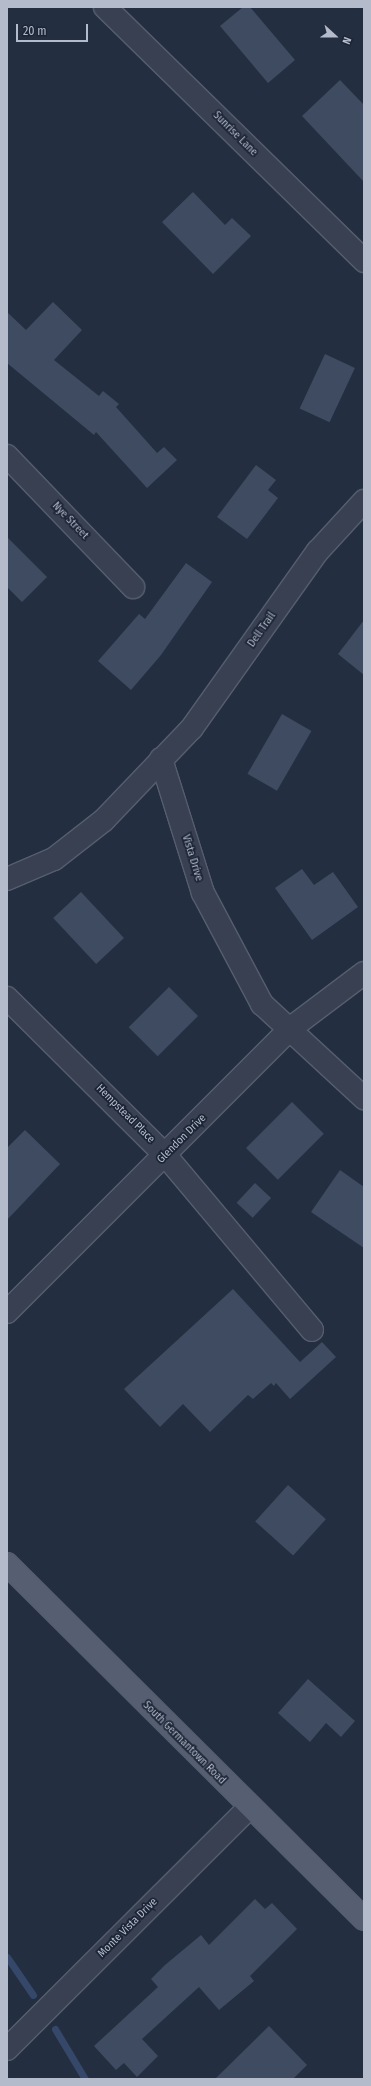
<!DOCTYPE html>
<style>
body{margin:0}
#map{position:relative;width:371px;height:2086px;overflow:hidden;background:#232e41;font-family:"Fira Sans Condensed",sans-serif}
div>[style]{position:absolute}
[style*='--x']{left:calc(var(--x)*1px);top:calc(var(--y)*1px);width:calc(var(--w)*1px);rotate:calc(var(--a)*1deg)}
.stream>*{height:7px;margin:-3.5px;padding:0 3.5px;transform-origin:3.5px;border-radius:3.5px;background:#364869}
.building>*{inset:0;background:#3f4b61;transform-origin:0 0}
.roads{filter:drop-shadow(1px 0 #555e6e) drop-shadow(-1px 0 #555e6e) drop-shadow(0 1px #555e6e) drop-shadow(0 -1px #555e6e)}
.minor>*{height:22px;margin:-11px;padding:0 11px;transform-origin:11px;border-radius:11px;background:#384051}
.major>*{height:22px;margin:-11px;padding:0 11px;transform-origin:11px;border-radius:11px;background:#555f71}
span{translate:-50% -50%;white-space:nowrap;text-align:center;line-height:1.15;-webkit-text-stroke:3.5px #1c2536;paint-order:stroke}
.street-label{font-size:11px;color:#b4bccb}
.frame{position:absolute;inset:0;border:8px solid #b4bccb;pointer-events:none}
.north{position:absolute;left:315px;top:16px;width:40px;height:40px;-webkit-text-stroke:3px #1c2536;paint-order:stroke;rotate:111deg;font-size:11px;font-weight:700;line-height:16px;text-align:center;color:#b4bccb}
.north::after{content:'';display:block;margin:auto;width:14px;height:18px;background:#b4bccb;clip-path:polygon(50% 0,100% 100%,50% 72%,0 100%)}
.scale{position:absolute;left:16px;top:24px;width:72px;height:18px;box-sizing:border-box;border:2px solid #b4bccb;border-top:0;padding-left:5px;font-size:12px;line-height:14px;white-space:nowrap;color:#b4bccb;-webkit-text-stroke:3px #1c2536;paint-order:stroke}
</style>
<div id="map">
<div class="stream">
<div style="--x:7;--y:1957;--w:46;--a:55.6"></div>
<div style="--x:55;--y:2029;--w:58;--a:59"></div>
</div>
<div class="building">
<div style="clip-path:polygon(243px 7px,250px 7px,295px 60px,268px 83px,220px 26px)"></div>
<div style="clip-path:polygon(340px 80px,364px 105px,364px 182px,302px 116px)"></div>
<div style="clip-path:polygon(193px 192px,225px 225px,232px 218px,251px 236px,213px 274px,162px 222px)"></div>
<div style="clip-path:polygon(53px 302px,82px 330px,54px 360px,99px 396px,103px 391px,119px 404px,116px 407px,157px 453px,164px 447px,177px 460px,147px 488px,96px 432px,94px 435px,7px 363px,7px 312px,26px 330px)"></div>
<div style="left:325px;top:354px;width:33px;height:60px;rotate:25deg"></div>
<div style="clip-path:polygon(256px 465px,276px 480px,268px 490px,278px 498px,247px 539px,217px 517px)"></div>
<div style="clip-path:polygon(7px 537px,47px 577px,22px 602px,7px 587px)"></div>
<div style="clip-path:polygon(186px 563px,212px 582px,161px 655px,131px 690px,98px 661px,139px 614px,145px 619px)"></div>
<div style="clip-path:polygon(364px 620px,364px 675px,338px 654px)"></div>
<div style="left:282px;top:714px;width:34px;height:69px;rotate:30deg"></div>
<div style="clip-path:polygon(302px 869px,314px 885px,333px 872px,358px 907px,312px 940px,275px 888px)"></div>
<div style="left:81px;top:892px;width:63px;height:38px;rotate:47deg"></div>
<div style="left:169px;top:987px;width:41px;height:57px;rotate:45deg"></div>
<div style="left:292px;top:1102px;width:45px;height:65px;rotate:45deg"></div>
<div style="clip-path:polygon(25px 1130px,60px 1164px,7px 1220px,7px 1148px)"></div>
<div style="clip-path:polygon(340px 1170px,364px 1187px,364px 1248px,311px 1212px)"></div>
<div style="left:255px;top:1183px;width:22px;height:27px;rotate:43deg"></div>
<div style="clip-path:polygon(233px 1289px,300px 1362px,322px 1342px,336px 1357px,290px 1399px,276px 1383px,274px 1386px,271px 1383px,253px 1399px,248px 1395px,210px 1432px,183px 1404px,160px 1427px,124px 1389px)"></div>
<div style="left:288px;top:1485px;width:51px;height:49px;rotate:42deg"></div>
<div style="clip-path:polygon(308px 1679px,355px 1721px,341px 1737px,326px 1723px,310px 1742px,278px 1713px)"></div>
<div style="clip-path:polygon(255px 1899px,265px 1909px,272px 1903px,297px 1929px,250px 1976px,254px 1981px,219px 2010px,199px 1987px,142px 2039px,158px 2056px,137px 2077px,124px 2063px,116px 2070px,94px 2046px,158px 1987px,151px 1979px,165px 1965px,201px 1935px,209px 1945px)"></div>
<div style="clip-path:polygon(269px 2026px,307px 2065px,293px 2079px,215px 2079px)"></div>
</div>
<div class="roads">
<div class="minor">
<div style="--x:105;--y:7;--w:363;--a:44.4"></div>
<div style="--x:7;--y:456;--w:182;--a:46.1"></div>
<div style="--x:161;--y:759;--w:140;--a:72.6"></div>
<div style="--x:203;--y:893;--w:126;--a:62"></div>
<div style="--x:262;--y:1004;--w:139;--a:42.7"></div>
<div style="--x:7;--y:879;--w:51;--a:-23.1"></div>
<div style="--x:54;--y:859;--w:63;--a:-38"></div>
<div style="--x:104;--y:820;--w:127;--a:-46.3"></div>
<div style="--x:192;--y:728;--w:217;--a:-54.6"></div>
<div style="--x:318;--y:551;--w:68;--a:-47.4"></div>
<div style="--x:7;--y:998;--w:224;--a:44.8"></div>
<div style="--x:166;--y:1156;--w:227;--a:50"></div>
<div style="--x:7;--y:1312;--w:402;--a:-45"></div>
<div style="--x:291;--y:1028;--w:91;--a:-37"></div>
<div style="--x:7;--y:2049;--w:342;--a:-44.9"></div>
</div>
<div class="major">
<div style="--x:7;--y:1564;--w:503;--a:44.84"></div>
</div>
</div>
<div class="street-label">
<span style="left:235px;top:134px;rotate:45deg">Sunrise Lane</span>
<span style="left:70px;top:521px;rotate:46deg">Nye Street</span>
<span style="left:262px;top:630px;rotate:-55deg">Dell Trail</span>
<span style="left:192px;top:858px;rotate:73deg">Vista Drive</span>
<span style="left:125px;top:1114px;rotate:45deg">Hempstead Place</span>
<span style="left:182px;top:1139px;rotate:-45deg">Glendon Drive</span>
<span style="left:184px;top:1743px;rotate:45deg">South Germantown Road</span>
<span style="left:128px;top:1928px;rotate:-45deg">Monte Vista Drive</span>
</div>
<div class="frame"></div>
<div class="north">N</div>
<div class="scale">20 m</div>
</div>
